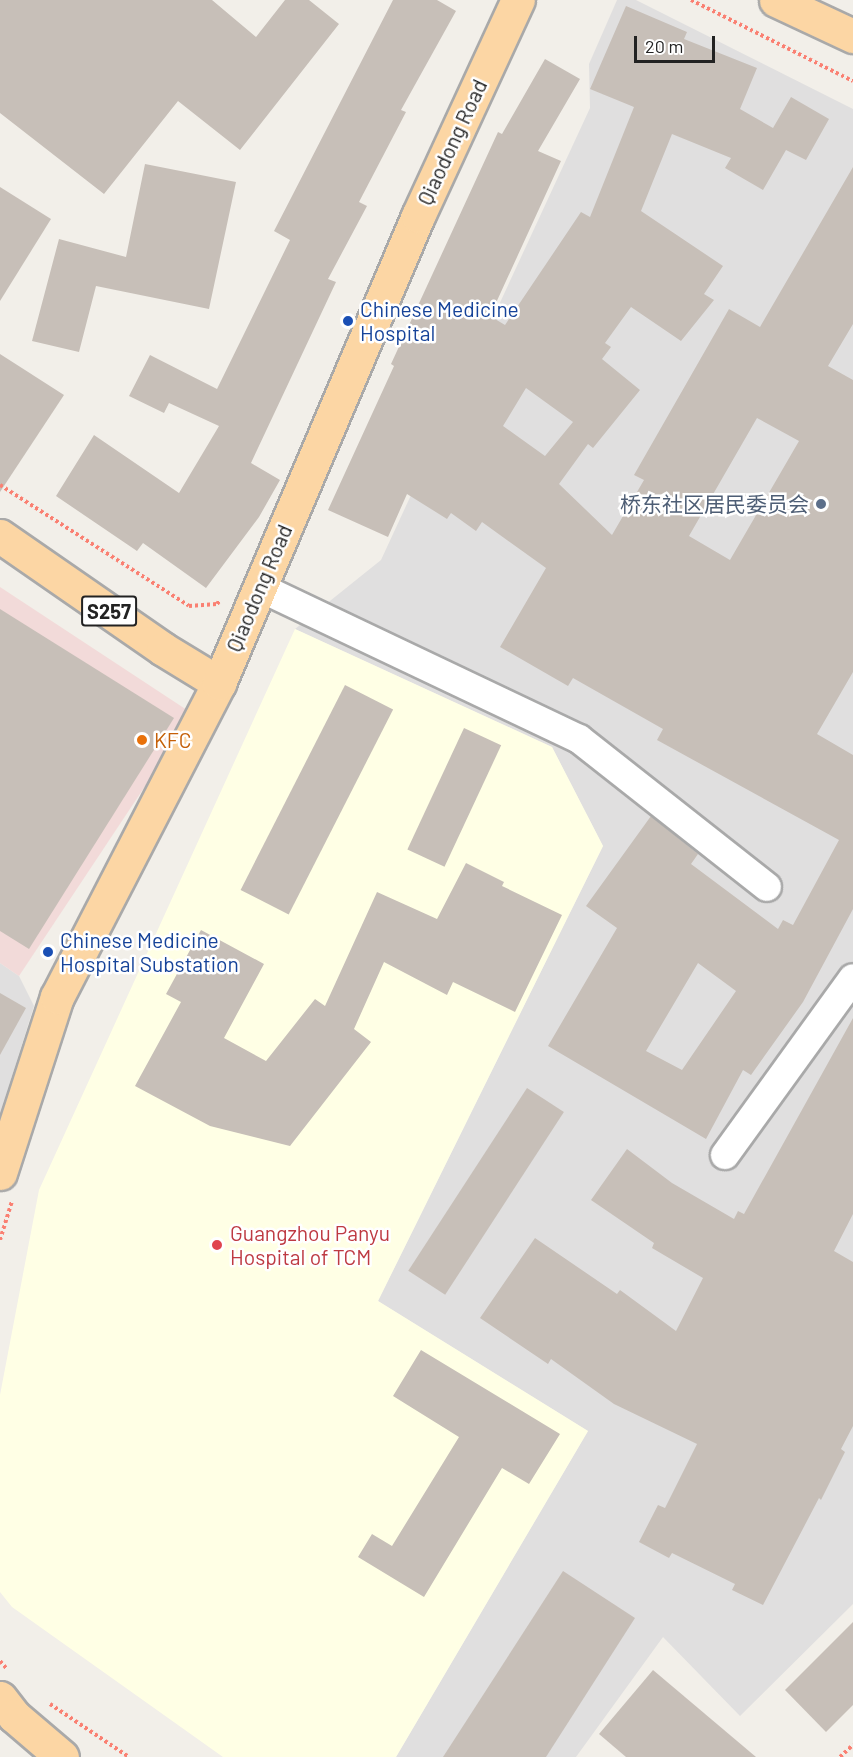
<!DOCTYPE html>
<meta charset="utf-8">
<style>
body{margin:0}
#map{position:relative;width:853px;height:1757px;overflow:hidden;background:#f2efe9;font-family:Barlow,"Noto Sans SC",sans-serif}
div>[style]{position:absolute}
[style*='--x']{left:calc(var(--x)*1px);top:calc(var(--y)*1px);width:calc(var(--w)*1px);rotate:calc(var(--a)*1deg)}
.residential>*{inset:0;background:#e0dfdf}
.commercial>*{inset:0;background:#f2dad9}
.education>*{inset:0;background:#ffffe5}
.building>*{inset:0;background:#c7bfb8;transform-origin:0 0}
.path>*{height:4px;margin-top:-2px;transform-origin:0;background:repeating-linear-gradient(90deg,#fa8072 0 3px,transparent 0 6px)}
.roads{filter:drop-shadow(2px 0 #a9a9a9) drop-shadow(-2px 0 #a9a9a9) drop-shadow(0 2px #a9a9a9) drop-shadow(0 -2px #a9a9a9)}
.minor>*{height:28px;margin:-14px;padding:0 14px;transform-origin:14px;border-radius:14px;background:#fff}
.primary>*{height:33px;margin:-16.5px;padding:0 16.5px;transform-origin:16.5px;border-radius:16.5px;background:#fcd6a4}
.dots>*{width:16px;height:16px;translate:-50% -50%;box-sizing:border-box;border:3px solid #fff;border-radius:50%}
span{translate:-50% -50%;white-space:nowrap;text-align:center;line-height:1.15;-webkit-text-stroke:5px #fff;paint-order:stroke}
.shield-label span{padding:2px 4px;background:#fff;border:2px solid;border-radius:4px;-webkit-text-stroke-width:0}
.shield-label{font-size:20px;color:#222;font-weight:700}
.street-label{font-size:21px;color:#222}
.transit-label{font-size:21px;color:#164399}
.left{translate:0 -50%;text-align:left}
.service-label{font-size:21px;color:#4e5e75}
.right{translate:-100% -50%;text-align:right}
.food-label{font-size:21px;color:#c56008}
.health-label{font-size:21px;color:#be3a42}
.scale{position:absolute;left:634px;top:36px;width:81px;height:27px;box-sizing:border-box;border:3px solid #222;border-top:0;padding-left:8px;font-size:18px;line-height:21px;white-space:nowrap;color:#222;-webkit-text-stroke:4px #fff;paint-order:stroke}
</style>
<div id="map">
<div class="residential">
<div style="clip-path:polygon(617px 0,636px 0,853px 109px,853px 1604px,740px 1716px,663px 1637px,576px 1757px,396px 1757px,588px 1431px,378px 1301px,603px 846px,552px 747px,295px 629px,381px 560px,590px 108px,589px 64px)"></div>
<div style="clip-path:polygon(0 963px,19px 976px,34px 1006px,0 1115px)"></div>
</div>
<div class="commercial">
<div style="clip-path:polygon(0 587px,193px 714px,19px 976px,0 963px)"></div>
</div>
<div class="education">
<div style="clip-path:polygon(295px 629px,552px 747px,603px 846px,378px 1301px,588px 1431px,396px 1757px,223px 1757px,12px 1607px,0 1592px,0 1395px,39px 1190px)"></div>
</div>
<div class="building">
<div style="clip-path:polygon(0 0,212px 0,256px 37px,285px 0,309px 0,339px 24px,240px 150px,178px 101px,104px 194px,0 113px)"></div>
<div style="clip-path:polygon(393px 0,437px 0,456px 11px,401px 110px,406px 112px,359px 202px,367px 206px,328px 279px,336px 282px,251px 463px,280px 480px,259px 517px,206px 588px,143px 543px,137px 551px,56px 496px,94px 435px,179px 493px,219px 426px,169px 403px,164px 413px,129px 396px,150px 355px,217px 389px,290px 240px,274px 231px)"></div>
<div style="clip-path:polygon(evenodd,626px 6px,687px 32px,684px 39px,757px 68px,740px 109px,773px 128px,791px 97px,829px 119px,806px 160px,786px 150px,763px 190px,725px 168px,731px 158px,672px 134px,641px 211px,723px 266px,704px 294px,714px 300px,681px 341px,631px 307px,605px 343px,611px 347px,602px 359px,640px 390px,593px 448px,588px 444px,559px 484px,612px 535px,644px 480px,634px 475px,729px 309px,760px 327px,853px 167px,853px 324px,828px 366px,853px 380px,853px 672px,817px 734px,853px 755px,853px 909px,803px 1002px,751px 1075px,743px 1070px,706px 1139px,548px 1046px,617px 928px,586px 906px,651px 816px,698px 854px,691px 864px,778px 929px,783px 920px,793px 925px,839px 840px,657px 740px,663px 729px,573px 678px,568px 686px,500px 647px,546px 568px,482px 522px,476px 531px,451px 513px,447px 519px,407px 494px,388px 537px,328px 510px,394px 366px,391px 364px,498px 132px,502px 134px,545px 59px,580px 79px,538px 151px,561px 161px,490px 316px,505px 325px,581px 212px,590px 217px,634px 107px,590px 89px,626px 6px,526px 388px,573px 422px,545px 456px,503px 426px,526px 388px,626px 6px,757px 418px,799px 441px,730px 560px,689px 536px,757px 418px,626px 6px,698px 963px,736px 991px,682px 1070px,646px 1051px,698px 963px)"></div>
<div style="clip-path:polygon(145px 164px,236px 182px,209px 309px,96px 286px,79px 352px,32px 341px,59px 239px,126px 257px)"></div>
<div style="clip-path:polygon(0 187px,51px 219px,0 301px)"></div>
<div style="clip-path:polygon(0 354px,64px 395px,0 492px)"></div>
<div style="clip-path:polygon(0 609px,174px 718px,29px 949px,0 931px)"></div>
<div style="left:345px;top:685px;width:54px;height:230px;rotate:27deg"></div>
<div style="left:464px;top:728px;width:41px;height:134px;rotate:25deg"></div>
<div style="clip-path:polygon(466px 863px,504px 882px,502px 886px,562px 915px,515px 1012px,453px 982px,447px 995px,384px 962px,354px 1029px,371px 1042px,290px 1146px,210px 1126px,135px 1086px,181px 1002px,166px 994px,201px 930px,264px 964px,224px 1038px,266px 1061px,315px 999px,325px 1006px,377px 892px,437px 919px)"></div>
<div style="clip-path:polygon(0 993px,26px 1008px,0 1055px)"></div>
<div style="clip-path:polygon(853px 1018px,853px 1214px,834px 1251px,853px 1262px,853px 1426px,841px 1449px,845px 1452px,821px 1500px,819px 1498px,763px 1605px,732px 1590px,735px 1584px,672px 1553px,669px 1558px,639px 1542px,658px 1505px,665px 1508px,697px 1444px,614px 1404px,551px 1359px,548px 1364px,480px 1318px,535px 1238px,617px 1294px,620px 1290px,676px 1331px,703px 1278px,652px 1248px,654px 1243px,591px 1200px,627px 1149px,672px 1183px,734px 1219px,738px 1211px,744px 1214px)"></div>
<div style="left:527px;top:1088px;width:44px;height:218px;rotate:33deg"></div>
<div style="clip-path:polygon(421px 1350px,560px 1434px,529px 1484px,502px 1468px,424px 1597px,358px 1557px,372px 1534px,392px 1546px,459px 1437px,393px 1396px)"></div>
<div style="clip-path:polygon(563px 1571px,635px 1618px,546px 1757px,443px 1757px)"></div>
<div style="clip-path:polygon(853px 1622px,853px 1705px,826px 1732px,785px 1690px)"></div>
<div style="clip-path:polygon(653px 1670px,756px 1757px,626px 1757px,599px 1734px)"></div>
</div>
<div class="path">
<div style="--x:691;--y:0;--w:181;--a:26.6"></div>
<div style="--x:0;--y:485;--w:224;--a:32.6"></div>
<div style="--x:189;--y:606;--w:28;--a:-4"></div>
<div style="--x:217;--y:604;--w:5;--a:-53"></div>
<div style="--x:0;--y:1240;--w:41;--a:-72.9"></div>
<div style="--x:0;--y:1661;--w:11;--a:49"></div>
<div style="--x:50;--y:1704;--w:95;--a:33.9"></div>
<div style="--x:840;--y:1757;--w:18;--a:-43"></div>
</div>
<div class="roads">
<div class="minor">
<div style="--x:259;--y:587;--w:354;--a:25.4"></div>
<div style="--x:579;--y:739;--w:239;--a:38.2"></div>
<div style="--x:725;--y:1155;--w:218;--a:-54.1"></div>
</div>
<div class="primary">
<div style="--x:776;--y:0;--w:85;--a:25.1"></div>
<div style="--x:0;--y:536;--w:198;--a:34.7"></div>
<div style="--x:163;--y:649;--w:66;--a:31.3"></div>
<div style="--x:0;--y:1173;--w:185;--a:-72.1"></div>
<div style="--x:57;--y:997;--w:353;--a:-62.7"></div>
<div style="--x:219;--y:683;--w:508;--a:-66.92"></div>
<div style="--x:418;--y:216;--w:238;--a:-65.2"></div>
<div style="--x:0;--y:1698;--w:23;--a:52"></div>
<div style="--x:14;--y:1716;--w:63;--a:40.5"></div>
</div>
</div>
<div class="dots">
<div style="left:348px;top:321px;background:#1a4fb4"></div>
<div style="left:821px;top:504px;background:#5c6f8a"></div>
<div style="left:142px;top:740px;background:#e8710a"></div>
<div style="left:48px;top:952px;background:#1a4fb4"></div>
<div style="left:217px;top:1245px;background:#e0444e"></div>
</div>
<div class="shield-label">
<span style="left:109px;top:611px">S257</span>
</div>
<div class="street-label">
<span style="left:452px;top:142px;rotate:-65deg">Qiaodong Road</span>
<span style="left:259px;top:588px;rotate:-67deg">Qiaodong Road</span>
</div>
<div class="transit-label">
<span class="left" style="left:360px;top:321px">Chinese Medicine<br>Hospital</span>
<span class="left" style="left:60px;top:952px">Chinese Medicine<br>Hospital Substation</span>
</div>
<div class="service-label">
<span class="right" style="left:809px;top:504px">桥东社区居民委员会</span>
</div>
<div class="food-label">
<span class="left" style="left:154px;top:740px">KFC</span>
</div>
<div class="health-label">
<span class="left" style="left:230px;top:1245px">Guangzhou Panyu<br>Hospital of TCM</span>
</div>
<div class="scale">20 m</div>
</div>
